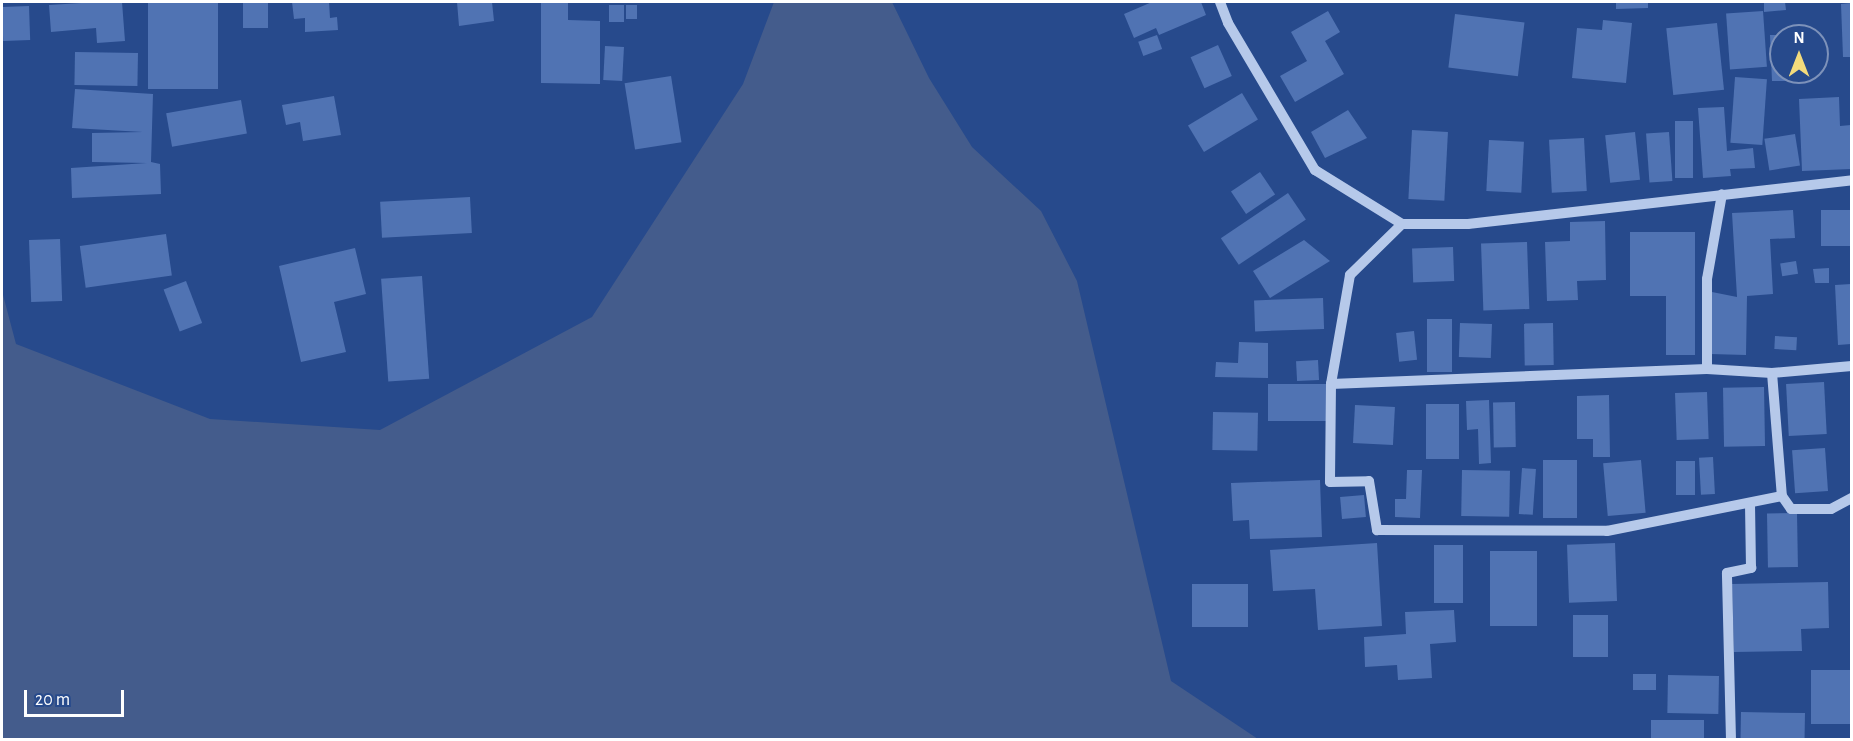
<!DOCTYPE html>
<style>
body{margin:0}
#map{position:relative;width:1853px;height:741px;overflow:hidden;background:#274a8c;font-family:"Alegreya Sans",sans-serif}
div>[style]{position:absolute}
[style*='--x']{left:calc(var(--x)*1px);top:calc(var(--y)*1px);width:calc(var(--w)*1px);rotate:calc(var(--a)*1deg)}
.water>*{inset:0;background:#445c8c}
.building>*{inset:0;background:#5073b3;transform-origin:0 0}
.minor>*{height:10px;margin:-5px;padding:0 5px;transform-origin:5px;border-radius:5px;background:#b6c9ea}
span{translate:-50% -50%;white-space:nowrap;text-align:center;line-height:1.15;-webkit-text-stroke:4.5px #274a8c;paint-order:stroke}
.frame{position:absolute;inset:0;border:3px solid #fff;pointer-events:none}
.north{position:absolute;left:1769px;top:24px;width:60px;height:60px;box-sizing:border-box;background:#274a8c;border:2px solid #7d92ba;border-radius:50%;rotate:0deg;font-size:16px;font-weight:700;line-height:24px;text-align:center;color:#fff}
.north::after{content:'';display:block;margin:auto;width:21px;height:27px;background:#f3db7c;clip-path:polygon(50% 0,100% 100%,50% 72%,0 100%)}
.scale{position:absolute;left:24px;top:690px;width:100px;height:27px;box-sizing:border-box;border:3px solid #fff;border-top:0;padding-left:8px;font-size:18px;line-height:21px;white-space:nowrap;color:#fff;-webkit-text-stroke:4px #274a8c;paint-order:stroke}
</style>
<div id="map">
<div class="water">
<div style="clip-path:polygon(774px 2px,892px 2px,929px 78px,972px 147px,1041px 211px,1077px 281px,1171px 681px,1258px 739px,2px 739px,2px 291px,16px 344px,210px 419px,380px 430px,592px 317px,743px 84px)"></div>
</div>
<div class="building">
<div style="clip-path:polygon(97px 2px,122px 2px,125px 41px,97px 43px,96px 28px,51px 32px,49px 5px)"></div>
<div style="left:148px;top:2px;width:70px;height:87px"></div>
<div style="left:243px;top:2px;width:25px;height:26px"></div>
<div style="clip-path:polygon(292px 2px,329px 2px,330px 18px,337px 17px,338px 30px,305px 32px,305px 18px,294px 19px)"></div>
<div style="clip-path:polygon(457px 2px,492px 2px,494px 21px,459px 26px)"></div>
<div style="clip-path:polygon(541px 2px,568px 2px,568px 20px,600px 21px,600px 84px,541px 83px)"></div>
<div style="clip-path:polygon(1152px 2px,1201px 2px,1206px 15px,1159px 35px,1156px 28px,1134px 38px,1124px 14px)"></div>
<div style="clip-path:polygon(1616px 2px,1648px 2px,1648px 8px,1616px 9px)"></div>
<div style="clip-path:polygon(1764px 2px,1785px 2px,1786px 10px,1764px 12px)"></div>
<div style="clip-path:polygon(1851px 3px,1851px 57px,1843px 57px,1841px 4px)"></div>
<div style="left:609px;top:5px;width:15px;height:17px"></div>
<div style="left:626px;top:5px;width:11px;height:14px"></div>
<div style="left:29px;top:6px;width:34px;height:27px;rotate:88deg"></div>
<div style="clip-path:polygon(1328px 11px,1340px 32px,1325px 41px,1344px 74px,1295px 102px,1280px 76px,1307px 61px,1291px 32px)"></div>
<div style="left:1763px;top:11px;width:56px;height:37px;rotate:86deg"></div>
<div style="left:1455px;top:14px;width:70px;height:54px;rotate:7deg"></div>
<div style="clip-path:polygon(1603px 20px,1632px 23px,1626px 83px,1572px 78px,1577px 28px,1602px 30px)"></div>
<div style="left:1717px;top:23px;width:67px;height:51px;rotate:84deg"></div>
<div style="left:1157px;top:35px;width:15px;height:20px;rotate:70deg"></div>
<div style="clip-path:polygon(1770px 35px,1781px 35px,1781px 72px,1798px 72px,1798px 81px,1772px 81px)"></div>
<div style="left:1218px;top:45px;width:34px;height:30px;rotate:66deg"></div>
<div style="left:605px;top:46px;width:19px;height:34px;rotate:3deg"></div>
<div style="left:75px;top:52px;width:63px;height:33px;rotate:1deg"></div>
<div style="left:671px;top:76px;width:67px;height:47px;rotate:81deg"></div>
<div style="left:1735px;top:77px;width:32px;height:66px;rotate:4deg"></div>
<div style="clip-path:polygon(75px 89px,153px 94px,151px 162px,160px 164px,161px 194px,72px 198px,71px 168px,147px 163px,92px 162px,92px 133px,143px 132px,72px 128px)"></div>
<div style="left:1242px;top:93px;width:31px;height:63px;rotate:59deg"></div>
<div style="clip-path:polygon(334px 96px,341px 135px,303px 141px,300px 122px,286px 125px,282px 105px)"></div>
<div style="clip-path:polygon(1839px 97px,1840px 126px,1851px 125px,1851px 169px,1802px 171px,1799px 99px)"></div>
<div style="left:241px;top:100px;width:34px;height:76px;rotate:80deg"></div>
<div style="clip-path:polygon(1724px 107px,1727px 151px,1753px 148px,1755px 168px,1730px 169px,1731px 176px,1703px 178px,1698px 108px)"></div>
<div style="clip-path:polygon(1348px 110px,1367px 138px,1325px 158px,1311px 132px)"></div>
<div style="left:1675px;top:121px;width:18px;height:57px"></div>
<div style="left:1412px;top:130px;width:36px;height:69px;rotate:3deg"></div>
<div style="left:1635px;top:132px;width:48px;height:30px;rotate:84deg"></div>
<div style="left:1669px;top:132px;width:49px;height:23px;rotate:86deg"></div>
<div style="left:1795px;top:134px;width:32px;height:31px;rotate:81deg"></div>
<div style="left:1584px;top:138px;width:53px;height:35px;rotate:87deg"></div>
<div style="left:1489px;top:140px;width:35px;height:51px;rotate:3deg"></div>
<div style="left:1260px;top:172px;width:27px;height:35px;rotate:56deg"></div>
<div style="left:1288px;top:193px;width:32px;height:81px;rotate:56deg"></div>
<div style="left:470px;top:197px;width:36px;height:90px;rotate:87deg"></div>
<div style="clip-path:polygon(1793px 210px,1795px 238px,1770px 239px,1773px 294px,1747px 296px,1746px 355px,1710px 354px,1712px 292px,1737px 297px,1732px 213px)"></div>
<div style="left:1851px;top:210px;width:36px;height:30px;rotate:90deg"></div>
<div style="clip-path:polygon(1605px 221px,1606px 280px,1577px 281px,1578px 300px,1547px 301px,1545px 242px,1570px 241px,1570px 222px)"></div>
<div style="clip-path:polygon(1630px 232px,1695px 232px,1695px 355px,1666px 355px,1666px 296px,1630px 296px)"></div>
<div style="left:166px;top:234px;width:42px;height:87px;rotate:82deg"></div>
<div style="left:60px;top:239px;width:62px;height:31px;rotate:88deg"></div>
<div style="clip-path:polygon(1304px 240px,1330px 261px,1270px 298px,1253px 271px)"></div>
<div style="left:1527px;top:242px;width:67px;height:46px;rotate:88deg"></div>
<div style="left:1453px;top:247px;width:34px;height:41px;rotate:88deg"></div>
<div style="clip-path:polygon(355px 248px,366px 294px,334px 302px,346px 352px,301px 362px,279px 266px)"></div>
<div style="left:1796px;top:261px;width:13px;height:16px;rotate:81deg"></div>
<div style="clip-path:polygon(1829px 268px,1829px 283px,1815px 283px,1813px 269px)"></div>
<div style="left:422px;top:276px;width:103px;height:41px;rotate:86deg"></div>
<div style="left:186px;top:281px;width:45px;height:24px;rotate:69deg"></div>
<div style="clip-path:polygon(1851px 284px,1851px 344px,1838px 345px,1835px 285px)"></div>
<div style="left:1323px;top:298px;width:31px;height:69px;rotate:88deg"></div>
<div style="left:1427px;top:319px;width:25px;height:53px"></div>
<div style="left:1460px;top:323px;width:32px;height:34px;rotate:2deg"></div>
<div style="left:1553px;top:323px;width:42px;height:29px;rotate:89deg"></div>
<div style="left:1414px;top:331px;width:29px;height:18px;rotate:84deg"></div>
<div style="left:1775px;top:336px;width:22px;height:13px;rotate:3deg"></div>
<div style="clip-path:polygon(1239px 342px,1268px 343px,1268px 378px,1215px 377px,1216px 362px,1238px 363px)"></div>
<div style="left:1318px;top:360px;width:20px;height:22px;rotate:87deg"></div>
<div style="left:1824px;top:382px;width:52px;height:38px;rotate:87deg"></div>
<div style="left:1331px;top:384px;width:37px;height:63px;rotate:90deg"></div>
<div style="left:1764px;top:387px;width:59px;height:41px;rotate:89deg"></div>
<div style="left:1707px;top:392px;width:47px;height:32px;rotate:88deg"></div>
<div style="clip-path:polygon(1609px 395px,1610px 457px,1593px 457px,1593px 439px,1577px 439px,1577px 396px)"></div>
<div style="clip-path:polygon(1489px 400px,1491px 463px,1479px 464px,1478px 429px,1467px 430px,1466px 401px)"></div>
<div style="left:1515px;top:402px;width:45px;height:22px;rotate:89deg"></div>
<div style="left:1426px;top:404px;width:33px;height:55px"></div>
<div style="left:1355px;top:405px;width:40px;height:38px;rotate:3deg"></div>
<div style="left:1213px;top:412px;width:45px;height:38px;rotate:1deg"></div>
<div style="left:1825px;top:448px;width:43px;height:33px;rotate:86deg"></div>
<div style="left:1713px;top:457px;width:37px;height:14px;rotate:87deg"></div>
<div style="left:1543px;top:460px;width:34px;height:58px"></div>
<div style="left:1641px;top:460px;width:53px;height:38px;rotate:85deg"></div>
<div style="left:1676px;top:461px;width:19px;height:34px"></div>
<div style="left:1522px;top:468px;width:14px;height:46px;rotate:4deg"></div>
<div style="clip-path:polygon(1407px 470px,1422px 470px,1420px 518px,1395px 517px,1395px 499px,1406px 499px)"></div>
<div style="left:1462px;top:470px;width:48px;height:46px;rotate:1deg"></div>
<div style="clip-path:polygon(1320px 480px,1322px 537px,1250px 539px,1249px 520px,1233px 521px,1231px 483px)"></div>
<div style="left:1364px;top:495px;width:22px;height:24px;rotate:85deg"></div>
<div style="left:1797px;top:513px;width:54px;height:30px;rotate:89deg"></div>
<div style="clip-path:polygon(1377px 543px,1382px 626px,1318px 630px,1315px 589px,1273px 591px,1270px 550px)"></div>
<div style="left:1615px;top:543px;width:58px;height:48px;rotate:88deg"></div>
<div style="left:1434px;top:545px;width:29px;height:58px"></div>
<div style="left:1490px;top:551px;width:47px;height:75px"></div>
<div style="clip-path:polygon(1828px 582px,1829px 628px,1801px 629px,1802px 651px,1734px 652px,1732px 584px)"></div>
<div style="left:1192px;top:584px;width:56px;height:43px"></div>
<div style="clip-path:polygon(1454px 610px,1456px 642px,1430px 644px,1432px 678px,1398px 680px,1397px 665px,1365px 667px,1364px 637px,1406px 634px,1405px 612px)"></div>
<div style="left:1573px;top:615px;width:35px;height:42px"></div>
<div style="left:1811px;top:670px;width:40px;height:54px"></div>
<div style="left:1633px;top:674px;width:23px;height:16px"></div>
<div style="left:1668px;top:675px;width:51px;height:38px;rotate:1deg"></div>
<div style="left:1741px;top:712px;width:64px;height:28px;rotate:1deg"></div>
<div style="left:1651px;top:720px;width:53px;height:20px"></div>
</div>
<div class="minor">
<div style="--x:1220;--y:2;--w:22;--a:69"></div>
<div style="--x:1228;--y:23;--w:171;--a:59.4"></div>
<div style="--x:1315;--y:170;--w:102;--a:31.8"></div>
<div style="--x:1402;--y:224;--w:66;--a:0"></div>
<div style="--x:1468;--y:224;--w:387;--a:-6.5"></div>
<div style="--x:1402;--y:224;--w:73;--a:135.6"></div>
<div style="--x:1350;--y:275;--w:111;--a:99.9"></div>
<div style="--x:1331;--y:384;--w:98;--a:90.6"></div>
<div style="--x:1330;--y:482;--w:39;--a:-1"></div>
<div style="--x:1369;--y:481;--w:50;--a:80.7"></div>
<div style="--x:1377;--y:530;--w:230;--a:0.2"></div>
<div style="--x:1607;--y:531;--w:178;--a:-11.3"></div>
<div style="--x:1782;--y:496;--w:16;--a:55"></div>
<div style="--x:1791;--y:509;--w:40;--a:0"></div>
<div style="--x:1831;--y:509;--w:24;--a:-28"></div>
<div style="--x:1707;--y:369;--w:90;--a:-90"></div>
<div style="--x:1707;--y:279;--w:86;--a:-80"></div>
<div style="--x:1772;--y:373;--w:123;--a:85.4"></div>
<div style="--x:1331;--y:384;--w:376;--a:-2.3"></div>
<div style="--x:1707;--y:369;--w:65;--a:3.5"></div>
<div style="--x:1772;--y:373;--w:80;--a:-5"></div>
<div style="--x:1731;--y:740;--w:167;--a:-91.4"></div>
<div style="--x:1727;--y:573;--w:25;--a:-12"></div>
<div style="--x:1751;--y:568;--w:65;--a:-90.9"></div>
</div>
<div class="frame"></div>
<div class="north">N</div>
<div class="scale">20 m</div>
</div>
